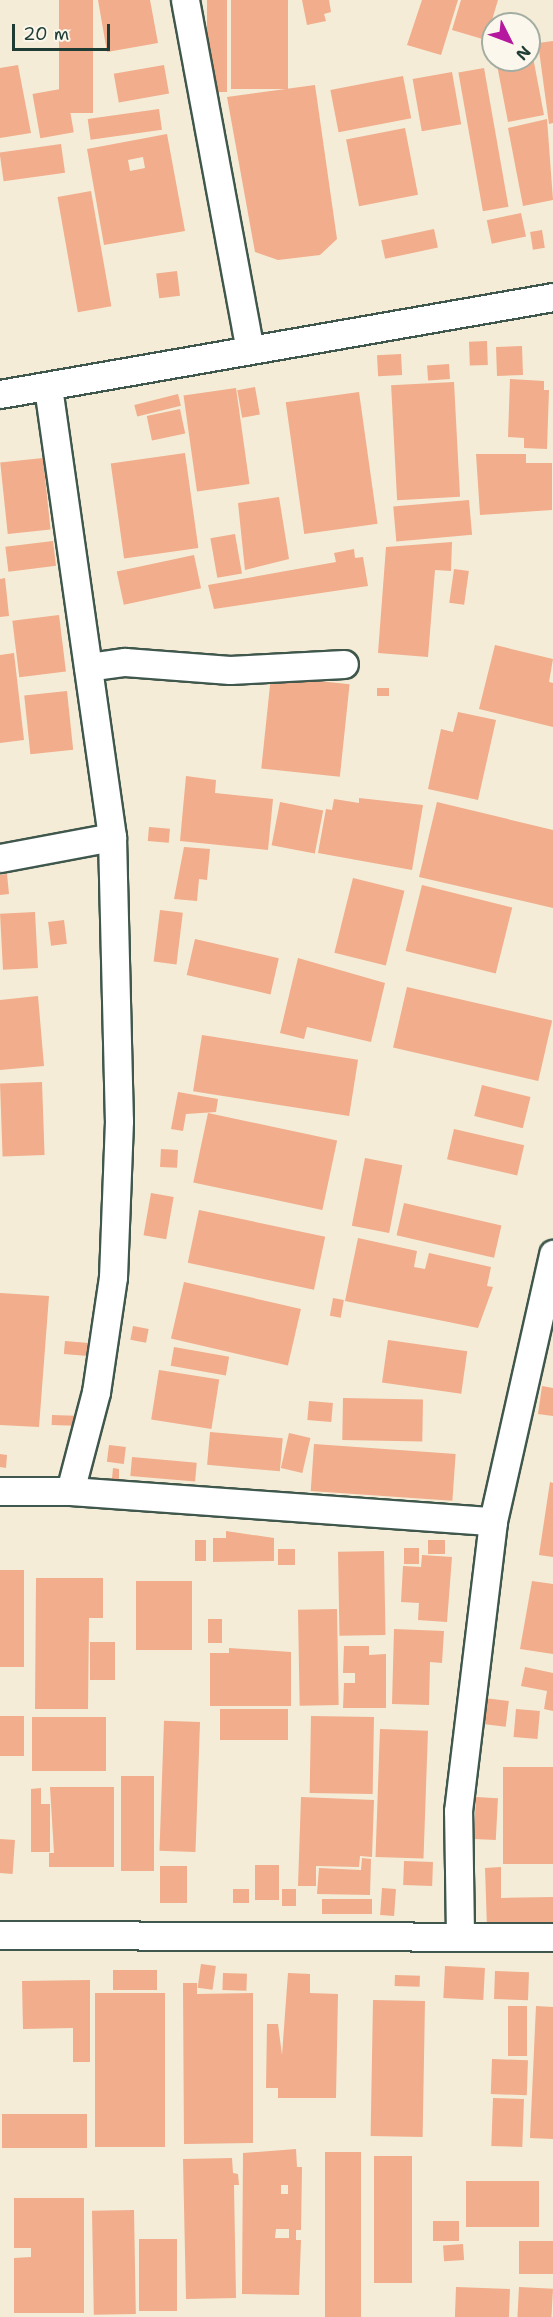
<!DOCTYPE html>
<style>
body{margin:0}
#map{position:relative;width:553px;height:2317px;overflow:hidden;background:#f4ecd6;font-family:"Shantell Sans",sans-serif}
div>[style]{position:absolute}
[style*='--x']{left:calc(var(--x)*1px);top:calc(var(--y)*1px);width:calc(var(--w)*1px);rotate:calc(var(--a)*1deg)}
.building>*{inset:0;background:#f1ad8c;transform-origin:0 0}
.roads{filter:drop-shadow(2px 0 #3f574c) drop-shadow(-2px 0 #3f574c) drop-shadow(0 2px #3f574c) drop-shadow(0 -2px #3f574c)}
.street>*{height:27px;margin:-13.5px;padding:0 13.5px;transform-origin:13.5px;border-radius:13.5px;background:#fff}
span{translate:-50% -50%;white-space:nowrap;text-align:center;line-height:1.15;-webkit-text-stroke:4.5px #fbf7ec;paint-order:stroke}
.north{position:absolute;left:481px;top:12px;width:60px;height:60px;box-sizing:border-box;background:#fbf7ec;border:2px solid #a3ada2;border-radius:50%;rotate:132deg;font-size:16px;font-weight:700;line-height:24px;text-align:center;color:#1f3d34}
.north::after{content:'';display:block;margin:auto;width:21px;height:27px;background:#b5179e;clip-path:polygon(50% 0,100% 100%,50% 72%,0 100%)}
.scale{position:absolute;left:12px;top:24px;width:98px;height:27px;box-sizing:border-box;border:3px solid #1f3d34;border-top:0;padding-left:8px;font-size:18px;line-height:21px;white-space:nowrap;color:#1f3d34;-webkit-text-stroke:4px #fbf7ec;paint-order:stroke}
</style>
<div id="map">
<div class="building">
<div style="left:59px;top:0;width:34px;height:113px"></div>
<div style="clip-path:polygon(98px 0,150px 0,158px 43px,107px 52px)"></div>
<div style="left:207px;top:0;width:20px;height:92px"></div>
<div style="left:231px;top:0;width:57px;height:89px"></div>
<div style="clip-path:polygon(302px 0,329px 0,331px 12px,324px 14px,326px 21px,307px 25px)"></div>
<div style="clip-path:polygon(422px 0,458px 0,441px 55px,407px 45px)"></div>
<div style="clip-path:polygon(461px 0,498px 0,486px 40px,452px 30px)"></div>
<div style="clip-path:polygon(553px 41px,553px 123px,549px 124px,538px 43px)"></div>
<div style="clip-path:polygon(532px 52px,544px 115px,508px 122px,496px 60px,529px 60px)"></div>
<div style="clip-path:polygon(18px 65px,31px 133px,0 138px,0 68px)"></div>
<div style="left:164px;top:65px;width:29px;height:51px;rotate:80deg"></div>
<div style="left:484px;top:68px;width:141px;height:26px;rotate:80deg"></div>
<div style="left:452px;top:72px;width:53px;height:40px;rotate:80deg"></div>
<div style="left:403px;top:76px;width:43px;height:74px;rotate:79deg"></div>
<div style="clip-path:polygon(315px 85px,337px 239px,320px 255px,278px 260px,255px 252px,227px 97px)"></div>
<div style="left:66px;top:88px;width:45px;height:34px;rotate:80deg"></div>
<div style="left:159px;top:109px;width:21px;height:72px;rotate:82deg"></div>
<div style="clip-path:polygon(547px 119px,553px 200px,523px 206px,508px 128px)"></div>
<div style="left:405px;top:128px;width:68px;height:60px;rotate:79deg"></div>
<div style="clip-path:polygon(evenodd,167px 134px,185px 231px,104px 245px,87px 149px,167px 134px,143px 157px,145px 168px,130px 171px,128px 160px,143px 157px)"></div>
<div style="left:61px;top:144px;width:29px;height:62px;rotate:82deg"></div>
<div style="left:91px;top:191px;width:117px;height:34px;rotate:80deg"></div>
<div style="left:521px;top:213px;width:24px;height:35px;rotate:78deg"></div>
<div style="left:434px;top:229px;width:19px;height:54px;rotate:78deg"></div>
<div style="left:542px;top:230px;width:18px;height:12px;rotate:81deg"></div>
<div style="left:177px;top:271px;width:25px;height:21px;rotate:83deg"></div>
<div style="left:487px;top:341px;width:24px;height:18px;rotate:88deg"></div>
<div style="left:522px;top:346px;width:29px;height:26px;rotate:88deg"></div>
<div style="left:401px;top:354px;width:21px;height:24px;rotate:87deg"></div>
<div style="left:449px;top:364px;width:15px;height:22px;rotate:86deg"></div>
<div style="clip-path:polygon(510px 379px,544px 381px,544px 390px,549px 390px,547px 449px,524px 448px,524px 438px,508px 437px)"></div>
<div style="left:454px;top:382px;width:115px;height:63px;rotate:87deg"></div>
<div style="left:255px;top:387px;width:28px;height:18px;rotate:80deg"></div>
<div style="left:236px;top:388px;width:97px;height:53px;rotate:82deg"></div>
<div style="left:359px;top:392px;width:133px;height:74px;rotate:82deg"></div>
<div style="left:178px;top:394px;width:12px;height:45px;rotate:76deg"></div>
<div style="left:180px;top:409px;width:25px;height:34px;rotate:78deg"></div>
<div style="left:185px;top:453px;width:96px;height:75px;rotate:82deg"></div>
<div style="clip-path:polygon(476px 454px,526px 454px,526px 463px,552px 463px,552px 510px,480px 515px)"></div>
<div style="left:43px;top:458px;width:72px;height:43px;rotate:84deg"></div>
<div style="clip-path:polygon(279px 497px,289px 559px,245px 570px,238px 503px)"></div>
<div style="left:469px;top:500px;width:35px;height:76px;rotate:85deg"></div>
<div style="left:235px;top:534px;width:40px;height:25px;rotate:80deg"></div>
<div style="left:53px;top:541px;width:25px;height:48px;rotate:83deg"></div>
<div style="clip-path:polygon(452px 542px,451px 571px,435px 570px,428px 657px,378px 653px,386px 547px)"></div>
<div style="clip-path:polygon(354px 549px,355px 558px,363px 557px,368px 586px,214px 609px,208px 585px,336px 562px,334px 553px)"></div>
<div style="left:194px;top:555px;width:34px;height:79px;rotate:78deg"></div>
<div style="left:454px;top:569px;width:15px;height:34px;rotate:8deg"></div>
<div style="clip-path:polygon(5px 578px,9px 616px,0 617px,0 579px)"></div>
<div style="left:59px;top:615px;width:57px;height:47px;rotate:83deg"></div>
<div style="clip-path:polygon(495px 645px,553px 659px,549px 682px,553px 683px,553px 727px,479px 709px)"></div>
<div style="clip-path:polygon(14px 653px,24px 740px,0 743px,0 655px)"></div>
<div style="left:271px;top:676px;width:79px;height:93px;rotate:6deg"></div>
<div style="left:377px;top:688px;width:12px;height:8px"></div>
<div style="left:67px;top:691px;width:59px;height:43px;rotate:84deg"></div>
<div style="clip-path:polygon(458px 712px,496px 720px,478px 800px,428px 789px,441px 729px,453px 732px)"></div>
<div style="clip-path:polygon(186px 776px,216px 780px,215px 793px,273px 799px,268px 850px,180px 841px)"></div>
<div style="clip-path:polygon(359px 798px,423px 805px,412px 870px,318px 853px,326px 809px,332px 810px,334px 799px,359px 803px)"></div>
<div style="left:280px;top:802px;width:44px;height:44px;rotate:11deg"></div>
<div style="clip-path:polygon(437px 802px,553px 830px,553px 908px,419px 877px)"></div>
<div style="left:149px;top:827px;width:21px;height:14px;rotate:5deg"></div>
<div style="clip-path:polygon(184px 847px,210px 849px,207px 880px,199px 879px,197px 901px,174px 899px)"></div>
<div style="clip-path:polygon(7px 874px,9px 894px,0 895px,0 875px)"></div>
<div style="left:353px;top:878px;width:53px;height:77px;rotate:14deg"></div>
<div style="left:422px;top:885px;width:93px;height:68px;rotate:14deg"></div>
<div style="left:160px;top:910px;width:23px;height:52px;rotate:7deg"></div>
<div style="left:35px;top:912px;width:56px;height:35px;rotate:87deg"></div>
<div style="left:64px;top:920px;width:24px;height:16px;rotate:83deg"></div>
<div style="left:195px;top:939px;width:86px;height:37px;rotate:13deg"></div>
<div style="clip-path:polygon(298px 958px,385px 983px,371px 1042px,307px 1027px,304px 1039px,280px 1033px)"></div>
<div style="left:407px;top:987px;width:149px;height:62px;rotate:13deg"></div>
<div style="clip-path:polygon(38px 996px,44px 1066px,0 1070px,0 1000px)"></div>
<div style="left:202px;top:1035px;width:158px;height:57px;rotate:9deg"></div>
<div style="left:42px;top:1082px;width:73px;height:42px;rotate:88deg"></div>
<div style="left:482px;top:1085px;width:50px;height:32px;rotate:14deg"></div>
<div style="clip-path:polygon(178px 1092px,218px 1099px,216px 1112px,186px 1114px,183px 1131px,171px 1129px)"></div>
<div style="left:208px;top:1113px;width:132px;height:71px;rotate:12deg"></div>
<div style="left:454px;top:1129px;width:72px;height:31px;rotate:13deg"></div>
<div style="left:161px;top:1149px;width:17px;height:18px;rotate:3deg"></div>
<div style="left:365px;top:1158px;width:38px;height:69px;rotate:11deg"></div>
<div style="left:151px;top:1193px;width:23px;height:43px;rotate:10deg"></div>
<div style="left:404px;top:1203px;width:100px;height:33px;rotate:13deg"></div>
<div style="left:199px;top:1210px;width:129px;height:54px;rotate:12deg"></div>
<div style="clip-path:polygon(358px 1238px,417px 1251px,414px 1267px,425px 1269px,429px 1253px,491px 1267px,487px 1286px,493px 1287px,478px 1328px,345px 1301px)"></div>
<div style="left:184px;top:1282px;width:120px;height:58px;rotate:13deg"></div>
<div style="clip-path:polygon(0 1293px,49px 1296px,39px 1427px,0 1425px)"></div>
<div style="left:333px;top:1298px;width:11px;height:18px;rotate:10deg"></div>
<div style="left:133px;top:1326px;width:16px;height:14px;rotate:11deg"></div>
<div style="left:388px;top:1340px;width:80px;height:43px;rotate:8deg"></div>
<div style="left:65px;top:1341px;width:24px;height:13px;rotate:5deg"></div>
<div style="left:174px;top:1347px;width:56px;height:19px;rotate:10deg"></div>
<div style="left:159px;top:1370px;width:61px;height:50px;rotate:9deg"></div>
<div style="clip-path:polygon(542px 1386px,553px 1388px,553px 1416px,538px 1414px)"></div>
<div style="left:343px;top:1398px;width:80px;height:42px;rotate:1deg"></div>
<div style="left:309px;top:1401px;width:24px;height:19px;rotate:5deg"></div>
<div style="left:52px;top:1415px;width:23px;height:10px;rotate:2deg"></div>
<div style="left:210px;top:1432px;width:73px;height:33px;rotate:5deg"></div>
<div style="left:289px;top:1433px;width:22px;height:36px;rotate:13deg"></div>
<div style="left:314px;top:1444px;width:142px;height:47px;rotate:4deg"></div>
<div style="left:109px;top:1445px;width:17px;height:17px;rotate:7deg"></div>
<div style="clip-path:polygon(0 1454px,7px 1455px,6px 1468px,0 1467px)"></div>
<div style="left:132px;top:1457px;width:65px;height:19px;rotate:5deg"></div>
<div style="clip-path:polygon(113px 1468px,119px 1469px,119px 1480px,112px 1479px)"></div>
<div style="clip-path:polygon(550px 1482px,553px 1483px,553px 1557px,539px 1555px)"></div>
<div style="clip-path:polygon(226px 1531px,274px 1538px,274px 1561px,213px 1562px,213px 1538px,226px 1538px)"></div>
<div style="left:195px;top:1540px;width:11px;height:21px"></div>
<div style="left:428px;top:1540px;width:17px;height:14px"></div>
<div style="left:404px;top:1548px;width:15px;height:16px"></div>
<div style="left:278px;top:1549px;width:17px;height:16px"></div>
<div style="left:384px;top:1551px;width:84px;height:46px;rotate:89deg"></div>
<div style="clip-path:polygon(422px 1555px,452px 1557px,447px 1622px,418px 1620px,419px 1603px,401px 1602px,403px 1566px,421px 1567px)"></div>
<div style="left:0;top:1570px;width:24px;height:97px"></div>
<div style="clip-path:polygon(36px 1578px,103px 1578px,103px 1618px,89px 1618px,88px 1709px,35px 1709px)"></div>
<div style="left:136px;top:1581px;width:56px;height:69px"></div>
<div style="clip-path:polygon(532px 1581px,553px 1584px,553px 1654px,520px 1649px)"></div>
<div style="left:337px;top:1609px;width:96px;height:39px;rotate:89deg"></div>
<div style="left:222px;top:1619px;width:24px;height:14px;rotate:90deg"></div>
<div style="clip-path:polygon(394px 1629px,444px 1631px,442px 1663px,430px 1662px,429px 1705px,392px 1704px)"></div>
<div style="left:90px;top:1642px;width:25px;height:38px"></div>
<div style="clip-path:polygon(344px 1646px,369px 1646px,369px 1655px,386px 1654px,386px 1708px,343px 1708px,344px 1683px,355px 1683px,355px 1673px,343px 1673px)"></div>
<div style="clip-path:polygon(229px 1648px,291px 1652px,291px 1706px,210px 1706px,210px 1653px,229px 1653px)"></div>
<div style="clip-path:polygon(525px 1667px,553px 1673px,553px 1711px,544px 1709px,547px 1691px,521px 1686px)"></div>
<div style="left:484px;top:1698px;width:25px;height:26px;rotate:7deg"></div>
<div style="left:220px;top:1709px;width:68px;height:31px"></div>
<div style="left:516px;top:1709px;width:24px;height:28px;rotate:5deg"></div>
<div style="left:0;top:1716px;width:24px;height:40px"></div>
<div style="left:311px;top:1716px;width:63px;height:77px;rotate:1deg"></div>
<div style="left:32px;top:1717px;width:74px;height:54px"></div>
<div style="left:200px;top:1722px;width:130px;height:36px;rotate:92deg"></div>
<div style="left:380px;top:1729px;width:48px;height:128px;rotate:2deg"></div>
<div style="left:503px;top:1767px;width:50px;height:97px"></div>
<div style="left:121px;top:1776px;width:33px;height:95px"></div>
<div style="clip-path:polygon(50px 1787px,114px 1787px,114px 1867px,49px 1867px,49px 1853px,54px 1853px)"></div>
<div style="clip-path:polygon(41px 1788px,41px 1804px,50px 1804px,50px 1852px,31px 1852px,31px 1789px)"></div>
<div style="clip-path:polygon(301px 1797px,374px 1800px,372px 1857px,360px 1856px,359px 1867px,316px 1866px,316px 1886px,298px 1886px)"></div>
<div style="left:476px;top:1797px;width:22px;height:42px;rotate:3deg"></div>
<div style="left:0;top:1839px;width:15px;height:34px;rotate:4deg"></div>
<div style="clip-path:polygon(362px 1858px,371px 1859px,370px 1895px,317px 1894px,319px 1868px,361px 1870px)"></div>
<div style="left:404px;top:1861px;width:29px;height:24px;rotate:2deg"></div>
<div style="left:255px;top:1865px;width:24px;height:35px"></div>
<div style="left:160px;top:1866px;width:27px;height:37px"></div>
<div style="clip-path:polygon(501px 1867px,501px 1898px,553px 1897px,553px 1927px,487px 1928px,485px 1868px)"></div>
<div style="left:382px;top:1888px;width:14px;height:27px;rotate:4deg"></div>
<div style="left:233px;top:1889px;width:16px;height:14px"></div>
<div style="left:282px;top:1889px;width:14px;height:17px"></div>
<div style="left:322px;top:1899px;width:50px;height:15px"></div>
<div style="left:201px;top:1964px;width:15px;height:24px;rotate:8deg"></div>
<div style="left:445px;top:1966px;width:40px;height:32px;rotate:3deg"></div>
<div style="left:113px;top:1970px;width:44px;height:20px"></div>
<div style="left:495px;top:1971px;width:34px;height:28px;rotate:2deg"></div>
<div style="left:223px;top:1973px;width:24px;height:17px;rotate:2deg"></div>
<div style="clip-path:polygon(288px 1973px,310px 1974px,310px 1993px,338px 1994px,336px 2098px,278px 2098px,278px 2088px,266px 2088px,267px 2024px,278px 2024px,282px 2055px)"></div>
<div style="left:395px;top:1975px;width:25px;height:11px;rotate:2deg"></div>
<div style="clip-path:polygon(90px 1980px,90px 2062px,73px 2062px,73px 2028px,23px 2029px,22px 1981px)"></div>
<div style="clip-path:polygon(183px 1983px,197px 1983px,197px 1994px,253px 1993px,253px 2143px,184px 2144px)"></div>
<div style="left:165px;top:1993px;width:154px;height:70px;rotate:90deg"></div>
<div style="left:373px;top:2000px;width:52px;height:136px;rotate:1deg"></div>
<div style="left:508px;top:2006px;width:19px;height:50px"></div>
<div style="clip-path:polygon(536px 2006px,553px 2007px,553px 2139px,530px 2138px)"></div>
<div style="left:492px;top:2059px;width:36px;height:35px;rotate:2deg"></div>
<div style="left:493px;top:2098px;width:31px;height:48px;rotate:2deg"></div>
<div style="left:87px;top:2114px;width:34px;height:85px;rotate:90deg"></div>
<div style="clip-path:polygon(evenodd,296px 2149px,297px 2167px,302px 2167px,301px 2230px,296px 2230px,296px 2240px,301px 2240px,299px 2295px,242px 2294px,243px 2153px,296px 2149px,281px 2185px,288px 2185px,288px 2194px,281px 2194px,281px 2185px,296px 2149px,276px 2229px,289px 2229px,289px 2238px,275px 2238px,276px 2229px)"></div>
<div style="left:361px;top:2152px;width:165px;height:36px;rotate:90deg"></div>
<div style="left:374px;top:2156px;width:38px;height:127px"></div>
<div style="clip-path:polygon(232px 2158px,233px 2173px,238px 2174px,239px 2185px,234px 2185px,236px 2298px,186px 2299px,183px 2159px)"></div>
<div style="left:539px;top:2181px;width:46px;height:73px;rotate:90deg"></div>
<div style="clip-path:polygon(14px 2198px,84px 2198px,84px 2313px,14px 2313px,14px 2258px,31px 2257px,31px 2248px,14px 2248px)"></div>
<div style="left:134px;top:2210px;width:104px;height:42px;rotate:89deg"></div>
<div style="left:433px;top:2221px;width:26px;height:20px"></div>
<div style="left:177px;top:2239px;width:72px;height:38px;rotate:90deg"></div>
<div style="left:519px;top:2241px;width:34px;height:33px"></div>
<div style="left:463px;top:2244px;width:16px;height:20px;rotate:86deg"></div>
<div style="left:456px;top:2287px;width:54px;height:30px;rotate:2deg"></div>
<div style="left:519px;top:2287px;width:34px;height:30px;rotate:3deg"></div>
</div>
<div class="roads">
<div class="street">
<div style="--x:185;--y:0;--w:352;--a:79.5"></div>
<div style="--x:48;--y:387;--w:455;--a:81.9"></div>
<div style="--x:112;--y:837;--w:284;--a:88.6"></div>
<div style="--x:119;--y:1121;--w:156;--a:92.2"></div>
<div style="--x:113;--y:1277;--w:116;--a:98.4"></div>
<div style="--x:96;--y:1392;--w:102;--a:104.7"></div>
<div style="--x:0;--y:394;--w:561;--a:-9.95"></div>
<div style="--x:88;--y:667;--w:37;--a:-8"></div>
<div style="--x:125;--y:662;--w:105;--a:4.4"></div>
<div style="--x:230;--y:670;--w:114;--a:-3"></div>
<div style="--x:0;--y:858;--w:114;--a:-10.6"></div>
<div style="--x:0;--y:1491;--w:70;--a:0"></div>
<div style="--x:70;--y:1491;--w:424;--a:4.1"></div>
<div style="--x:460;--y:1934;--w:123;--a:-90.9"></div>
<div style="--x:458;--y:1811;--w:292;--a:-83.1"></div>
<div style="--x:493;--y:1521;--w:274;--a:-77.3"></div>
<div style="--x:0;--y:1935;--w:553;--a:0.21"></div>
</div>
</div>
<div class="north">N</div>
<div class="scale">20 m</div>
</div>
